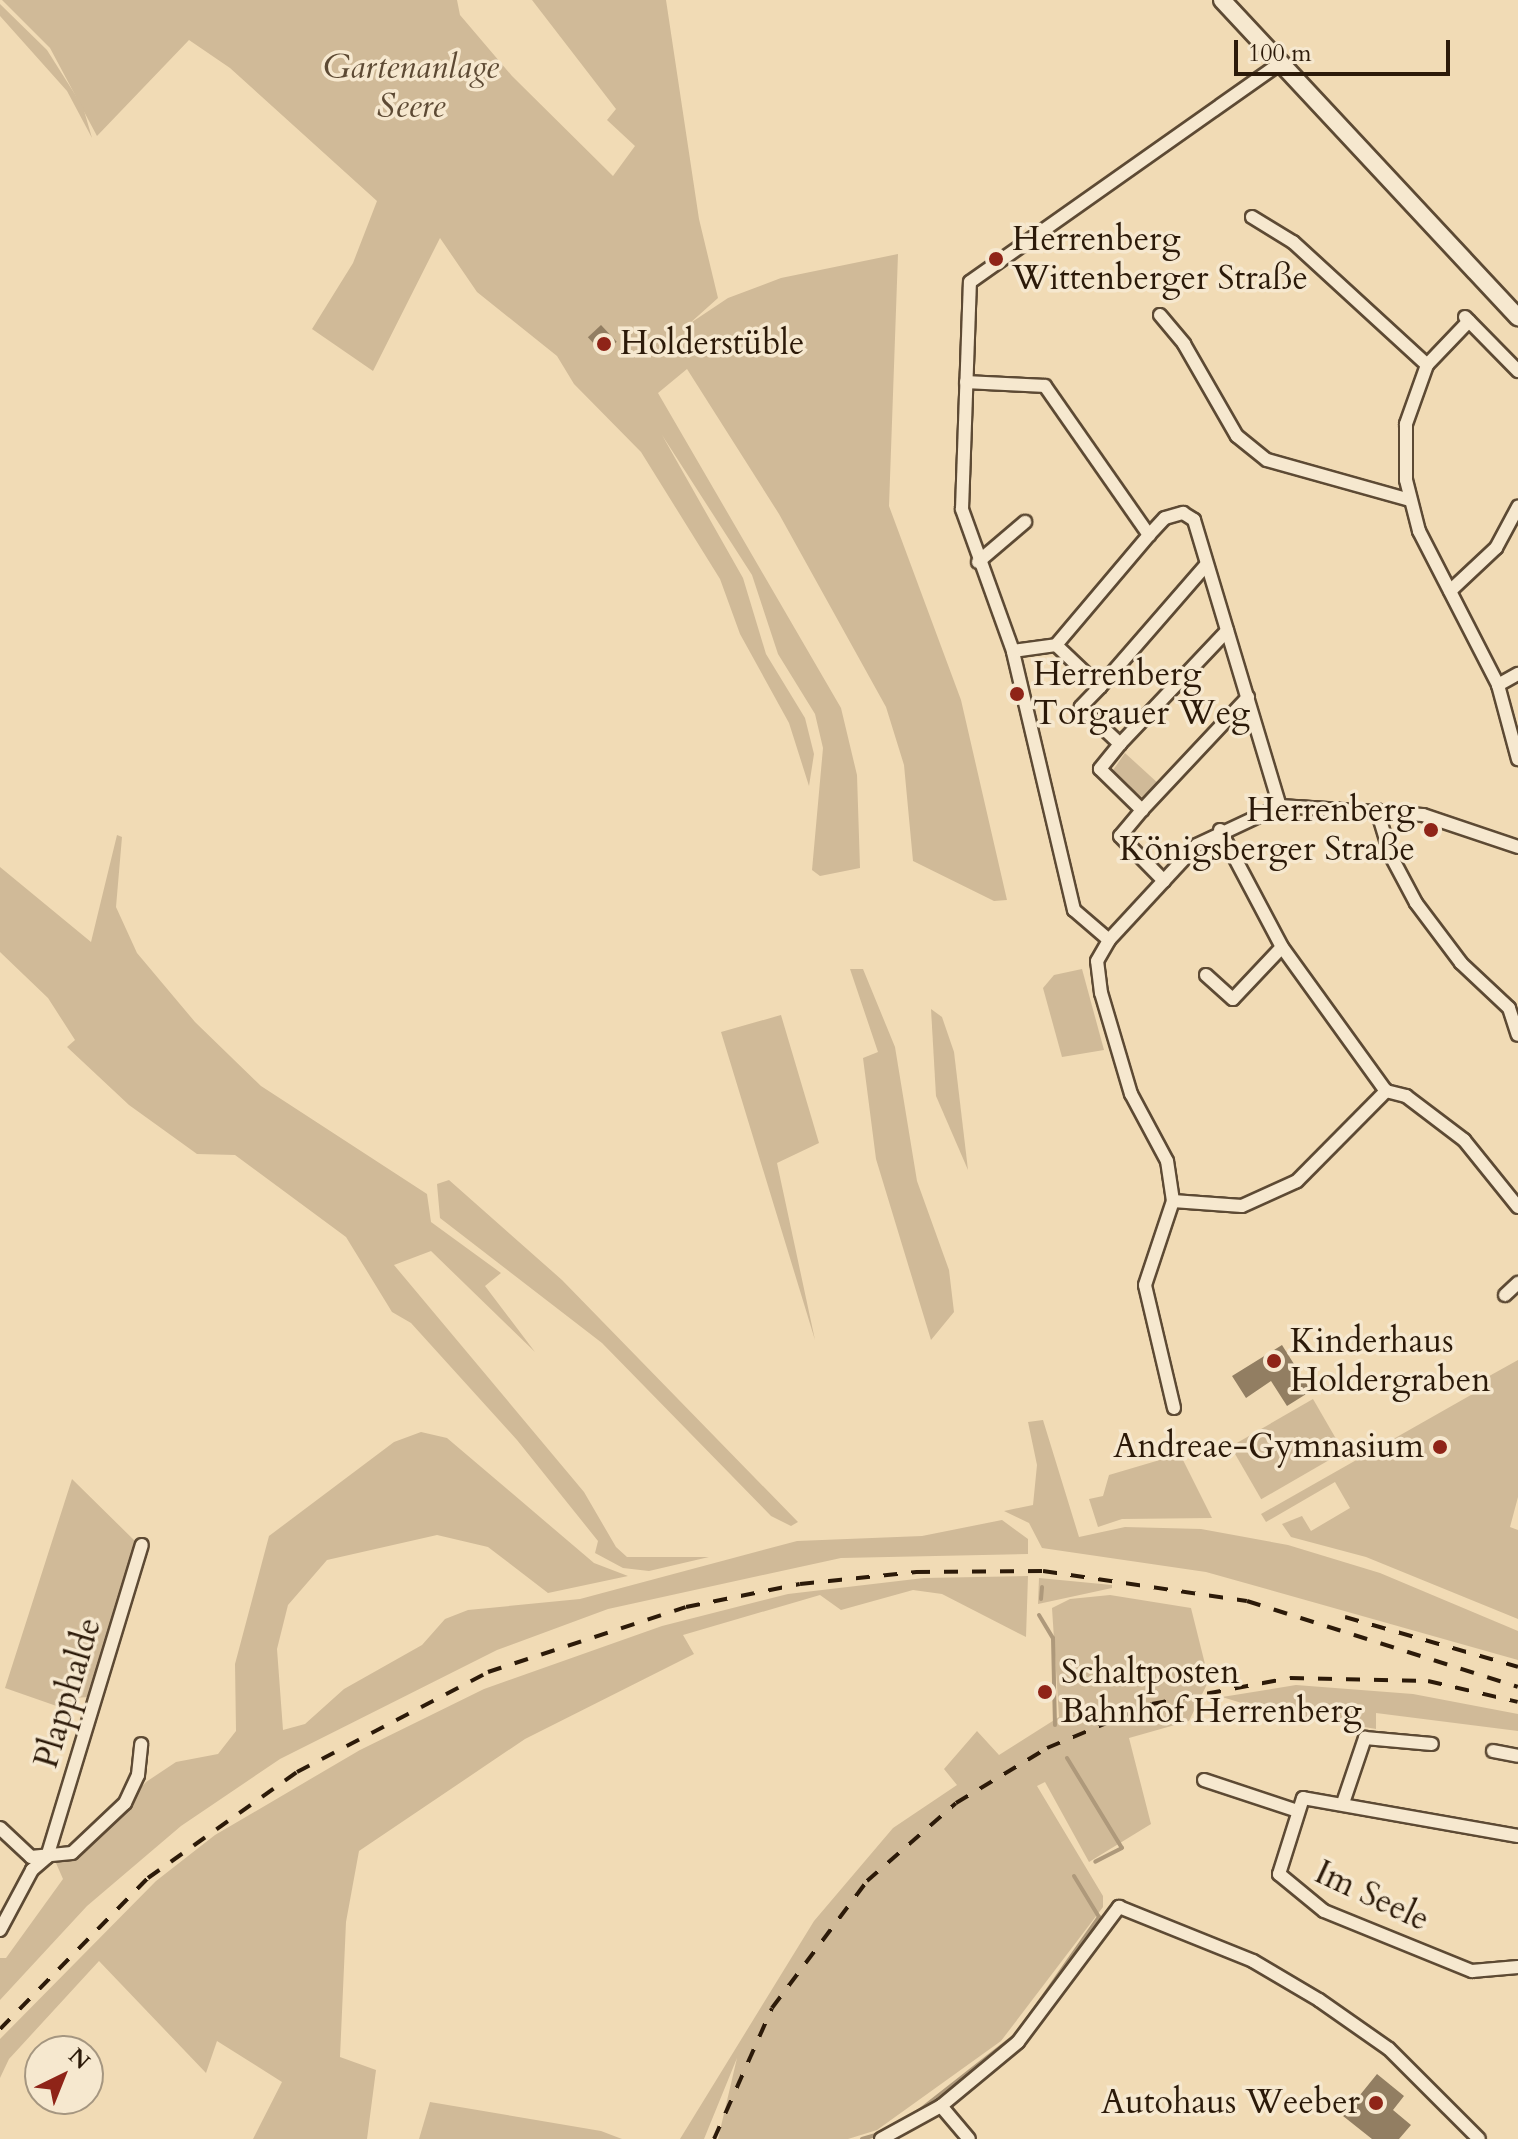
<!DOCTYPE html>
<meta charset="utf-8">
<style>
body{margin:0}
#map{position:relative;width:1518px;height:2139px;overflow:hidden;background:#f1dbb5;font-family:Cardo,serif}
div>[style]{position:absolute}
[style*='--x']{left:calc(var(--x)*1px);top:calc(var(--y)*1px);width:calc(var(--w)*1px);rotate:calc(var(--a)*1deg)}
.green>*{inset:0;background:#d0ba98;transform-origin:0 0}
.stream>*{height:4px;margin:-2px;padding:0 2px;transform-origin:2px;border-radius:2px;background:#ae997b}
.building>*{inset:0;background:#927e62;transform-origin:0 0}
.roads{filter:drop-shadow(2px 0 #5d4a34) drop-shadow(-2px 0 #5d4a34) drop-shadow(0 2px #5d4a34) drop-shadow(0 -2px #5d4a34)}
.minor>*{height:12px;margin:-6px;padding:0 6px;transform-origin:6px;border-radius:6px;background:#f6e8cf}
.secondary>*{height:16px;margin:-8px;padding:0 8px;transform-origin:8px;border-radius:8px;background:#f6e8cf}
.rail>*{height:4px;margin-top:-2px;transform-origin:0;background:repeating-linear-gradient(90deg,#2c1a09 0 14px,transparent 0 28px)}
.dots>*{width:22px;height:22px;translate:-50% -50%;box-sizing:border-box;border:4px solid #f6e8cf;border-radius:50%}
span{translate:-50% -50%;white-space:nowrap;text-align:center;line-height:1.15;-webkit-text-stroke:7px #f6e8cf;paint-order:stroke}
.park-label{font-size:34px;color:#5d4a34;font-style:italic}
.poi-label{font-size:34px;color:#2c1a09}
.left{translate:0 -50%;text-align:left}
.right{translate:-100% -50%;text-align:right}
.street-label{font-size:34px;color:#2c1a09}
.north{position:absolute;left:24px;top:2035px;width:80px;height:80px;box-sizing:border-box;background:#f6e8cf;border:2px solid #a59680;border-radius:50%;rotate:43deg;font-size:22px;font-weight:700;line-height:32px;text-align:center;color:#2c1a09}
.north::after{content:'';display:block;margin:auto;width:28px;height:36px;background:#8f2418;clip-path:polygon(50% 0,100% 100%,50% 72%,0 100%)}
.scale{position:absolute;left:1234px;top:40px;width:216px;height:36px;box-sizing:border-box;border:4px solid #2c1a09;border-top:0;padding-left:10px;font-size:24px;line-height:28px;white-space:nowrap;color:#2c1a09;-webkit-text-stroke:6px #f6e8cf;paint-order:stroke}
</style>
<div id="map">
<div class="green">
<div style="clip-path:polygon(2px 0,457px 0,460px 15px,512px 76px,613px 176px,635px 146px,607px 120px,616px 109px,532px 0,666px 0,699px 219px,718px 298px,689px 324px,728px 298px,781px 278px,898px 254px,889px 506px,961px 700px,1007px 900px,994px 901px,913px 861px,904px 765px,886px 707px,779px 514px,687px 369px,658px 393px,841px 708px,857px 775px,860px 868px,820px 876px,812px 870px,823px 748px,815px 714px,778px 654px,752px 575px,662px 435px,743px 578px,766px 654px,805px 718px,814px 754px,809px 786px,789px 723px,740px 634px,720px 579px,641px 452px,574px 384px,557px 356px,477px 292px,440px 238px,373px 371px,312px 329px,353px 263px,377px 201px,230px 68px,189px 40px,97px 136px,50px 48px)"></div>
<div style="clip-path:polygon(0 4px,47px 50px,83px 107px,92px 138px,67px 91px,0 16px)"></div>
<div style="clip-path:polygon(1125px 753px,1160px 785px,1146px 800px,1111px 773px)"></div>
<div style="clip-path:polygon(117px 835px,122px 837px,116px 907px,137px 953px,195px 1022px,261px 1086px,427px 1194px,431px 1222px,501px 1273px,485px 1286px,535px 1352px,431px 1251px,394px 1265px,584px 1492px,616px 1547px,627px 1557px,709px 1557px,649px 1571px,623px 1568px,595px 1553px,598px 1541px,517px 1440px,411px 1323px,392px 1312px,346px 1237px,235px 1155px,197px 1154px,129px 1105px,67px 1047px,75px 1040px,48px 998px,0 952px,0 867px,91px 942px)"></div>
<div style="clip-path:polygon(850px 969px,863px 969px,895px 1047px,917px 1181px,949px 1270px,954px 1312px,931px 1340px,876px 1159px,863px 1058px,878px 1052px)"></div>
<div style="clip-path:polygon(1082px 969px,1104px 1050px,1062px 1057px,1043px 988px,1054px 975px)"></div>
<div style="clip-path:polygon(931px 1009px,942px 1017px,954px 1052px,968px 1170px,936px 1096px)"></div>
<div style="clip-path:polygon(781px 1015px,819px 1143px,777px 1163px,815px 1340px,721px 1032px)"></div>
<div style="clip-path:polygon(449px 1180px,562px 1280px,798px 1522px,791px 1526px,771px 1516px,602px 1343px,440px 1218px,437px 1184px)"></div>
<div style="clip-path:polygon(1518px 1360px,1518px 1497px,1510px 1527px,1518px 1530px,1518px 1619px,1366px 1557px,1291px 1537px,1282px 1524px,1302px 1516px,1311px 1531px,1350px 1508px,1335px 1482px,1266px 1522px,1261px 1514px,1485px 1387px,1482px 1380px)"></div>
<div style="left:1313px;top:1399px;width:61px;height:95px;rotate:60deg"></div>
<div style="clip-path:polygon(1043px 1420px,1079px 1537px,1125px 1527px,1201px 1529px,1288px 1545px,1380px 1573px,1518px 1631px,1518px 1660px,1206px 1572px,1042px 1548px,1029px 1523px,1004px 1511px,1033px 1505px,1037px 1465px,1028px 1422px)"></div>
<div style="clip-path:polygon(421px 1432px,447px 1438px,594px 1563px,628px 1576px,548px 1593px,488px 1547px,437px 1535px,327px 1560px,288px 1605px,277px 1649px,283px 1730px,305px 1724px,344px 1689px,422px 1645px,445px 1619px,468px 1610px,580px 1599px,797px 1541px,922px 1536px,1002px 1520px,1028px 1539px,1028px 1554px,841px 1558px,608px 1609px,497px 1650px,280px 1759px,181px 1826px,87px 1906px,0 2000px,0 1958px,6px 1958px,63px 1879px,56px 1863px,77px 1857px,146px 1782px,176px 1762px,218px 1754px,236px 1731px,235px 1664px,269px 1536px,394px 1442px)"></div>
<div style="clip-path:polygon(1180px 1454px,1212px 1518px,1122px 1519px,1098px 1527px,1089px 1499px,1103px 1496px,1109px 1475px)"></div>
<div style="clip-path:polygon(72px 1479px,138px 1544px,90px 1697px,73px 1698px,68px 1710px,5px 1688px)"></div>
<div style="clip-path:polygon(1028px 1576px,1026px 1637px,942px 1594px,913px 1590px,841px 1610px,820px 1595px,683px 1635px,694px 1654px,525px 1739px,359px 1851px,346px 1922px,340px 2057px,376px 2070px,367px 2139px,253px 2139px,282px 2082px,217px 2041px,206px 2073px,99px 1961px,9px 2059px,0 2078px,0 2039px,156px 1881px,215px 1835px,360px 1750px,484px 1689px,662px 1626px,788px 1594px,924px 1578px)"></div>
<div style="clip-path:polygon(1039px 1578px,1112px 1585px,1112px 1588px,1038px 1604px)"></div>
<div style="clip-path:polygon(1110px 1595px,1191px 1608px,1209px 1680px,1189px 1721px,1129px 1738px,1151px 1824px,1089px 1862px,1045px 1782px,1037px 1786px,1103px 1896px,1103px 1907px,1001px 2041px,877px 2130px,848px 2139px,718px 2139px,737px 2058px,704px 2139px,680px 2139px,814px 1921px,893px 1828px,957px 1785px,944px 1769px,977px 1731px,999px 1755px,1059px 1717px,1052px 1608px,1070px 1599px)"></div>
<div style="clip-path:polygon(1296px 1685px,1413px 1694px,1518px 1714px,1518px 1731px,1376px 1713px,1376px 1729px,1319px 1719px,1307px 1723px,1222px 1697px)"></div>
<div style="clip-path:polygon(430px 2102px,601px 2131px,622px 2139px,419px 2139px)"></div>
</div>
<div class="stream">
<div style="--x:1041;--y:1599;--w:12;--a:-85"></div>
<div style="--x:1039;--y:1615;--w:27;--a:59"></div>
<div style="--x:1053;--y:1638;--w:87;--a:88.7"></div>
<div style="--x:1067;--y:1758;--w:105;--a:58.6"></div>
<div style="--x:1122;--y:1848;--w:30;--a:153"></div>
<div style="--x:915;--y:2114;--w:130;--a:-38.1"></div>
<div style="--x:1017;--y:2034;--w:143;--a:-55"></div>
<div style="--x:1099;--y:1917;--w:48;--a:-121.4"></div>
<div style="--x:862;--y:2139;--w:18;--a:-16"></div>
</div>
<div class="building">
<div style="left:601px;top:325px;width:23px;height:18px;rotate:47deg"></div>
<div style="clip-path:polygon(1282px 1345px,1311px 1391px,1287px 1406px,1271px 1381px,1246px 1398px,1232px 1376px)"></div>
<div style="clip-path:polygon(1377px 2074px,1404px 2096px,1393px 2110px,1411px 2125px,1399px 2139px,1372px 2139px,1343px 2116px)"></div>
</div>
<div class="roads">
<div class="minor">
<div style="--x:1252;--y:217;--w:48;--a:31.4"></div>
<div style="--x:1293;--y:242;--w:182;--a:42.5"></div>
<div style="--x:1160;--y:315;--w:38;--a:50"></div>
<div style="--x:1184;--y:344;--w:106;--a:60.1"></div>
<div style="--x:1237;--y:436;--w:38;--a:39"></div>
<div style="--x:1267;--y:460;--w:148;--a:15.6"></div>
<div style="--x:1465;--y:317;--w:76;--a:45.5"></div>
<div style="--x:1469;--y:321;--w:61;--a:133.7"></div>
<div style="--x:1427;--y:365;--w:63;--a:109.6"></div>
<div style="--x:1406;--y:424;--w:56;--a:90"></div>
<div style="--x:1406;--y:480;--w:53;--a:75.7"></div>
<div style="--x:1419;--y:531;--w:173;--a:62.8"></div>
<div style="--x:1498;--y:685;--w:77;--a:74.9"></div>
<div style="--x:966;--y:382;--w:79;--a:2.9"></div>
<div style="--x:1045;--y:386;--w:182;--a:55.1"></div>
<div style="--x:978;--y:562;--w:62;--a:-40.4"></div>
<div style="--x:1450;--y:591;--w:63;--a:-43.1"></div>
<div style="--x:1496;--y:548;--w:47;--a:-61.8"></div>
<div style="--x:1056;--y:645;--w:61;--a:43.7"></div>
<div style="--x:1100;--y:687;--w:28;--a:134"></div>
<div style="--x:1081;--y:707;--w:54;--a:43.5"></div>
<div style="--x:1120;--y:744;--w:32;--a:129"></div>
<div style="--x:1100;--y:769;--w:59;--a:44.3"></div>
<div style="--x:1142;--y:810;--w:34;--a:130"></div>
<div style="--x:1120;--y:836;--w:63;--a:45.6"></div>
<div style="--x:1013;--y:651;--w:43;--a:-7.9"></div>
<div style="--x:1056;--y:645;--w:144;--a:-49.8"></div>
<div style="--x:1149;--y:535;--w:23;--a:-47"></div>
<div style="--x:1165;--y:518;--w:19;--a:-16"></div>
<div style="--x:1183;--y:513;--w:13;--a:32"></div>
<div style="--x:1194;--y:520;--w:299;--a:73.3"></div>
<div style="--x:1498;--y:685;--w:23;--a:-29"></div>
<div style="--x:1100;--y:687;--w:162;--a:-49"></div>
<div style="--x:1120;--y:744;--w:156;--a:-46.6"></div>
<div style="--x:1142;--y:810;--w:155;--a:-46.8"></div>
<div style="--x:1377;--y:810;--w:48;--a:73.1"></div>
<div style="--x:1391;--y:856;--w:53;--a:62"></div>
<div style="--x:1416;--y:903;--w:75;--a:53.1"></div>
<div style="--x:1461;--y:963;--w:66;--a:43.2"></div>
<div style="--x:1509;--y:1008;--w:28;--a:72"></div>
<div style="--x:1220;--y:830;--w:132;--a:62.1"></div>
<div style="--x:1282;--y:947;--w:178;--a:54.2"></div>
<div style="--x:1109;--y:940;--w:46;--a:-139.4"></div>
<div style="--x:1074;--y:910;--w:266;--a:-103.3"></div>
<div style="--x:1013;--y:651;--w:151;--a:-109.8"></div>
<div style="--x:962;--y:509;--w:227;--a:-88"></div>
<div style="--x:970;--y:282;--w:382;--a:-35.2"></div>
<div style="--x:1206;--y:975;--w:36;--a:42"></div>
<div style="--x:1233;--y:999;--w:71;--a:-46.7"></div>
<div style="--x:1386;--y:1091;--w:21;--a:14"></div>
<div style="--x:1406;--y:1096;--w:73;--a:37.2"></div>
<div style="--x:1464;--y:1140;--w:86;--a:51.1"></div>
<div style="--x:1173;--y:1201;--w:69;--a:4.1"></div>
<div style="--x:1242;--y:1206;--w:60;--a:-24.4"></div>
<div style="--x:1297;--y:1181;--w:127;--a:-45.3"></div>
<div style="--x:1505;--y:1295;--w:18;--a:-43"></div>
<div style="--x:1174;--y:1408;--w:126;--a:-103.3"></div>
<div style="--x:1145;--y:1285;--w:89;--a:-71.6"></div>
<div style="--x:1173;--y:1201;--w:40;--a:-98.5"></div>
<div style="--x:1167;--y:1161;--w:76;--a:-118.2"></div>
<div style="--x:1131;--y:1094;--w:105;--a:-106.5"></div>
<div style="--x:1101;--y:993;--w:32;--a:-97"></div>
<div style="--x:1097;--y:961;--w:24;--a:-60"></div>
<div style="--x:1109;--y:940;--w:129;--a:-47.2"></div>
<div style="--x:1197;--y:845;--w:92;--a:-25.2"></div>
<div style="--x:1280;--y:806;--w:143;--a:3.6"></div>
<div style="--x:1423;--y:815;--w:100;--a:18.6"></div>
<div style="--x:1493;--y:1751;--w:25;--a:11"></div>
<div style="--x:1204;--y:1780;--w:99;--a:18.3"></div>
<div style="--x:1343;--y:1803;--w:69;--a:-71.3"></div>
<div style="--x:1365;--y:1738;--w:67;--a:5.1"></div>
<div style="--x:0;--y:1828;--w:42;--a:43.1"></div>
<div style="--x:31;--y:1857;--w:41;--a:-5.6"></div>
<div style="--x:72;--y:1853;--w:73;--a:-43.3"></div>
<div style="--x:125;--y:1803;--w:31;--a:-65"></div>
<div style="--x:138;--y:1775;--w:31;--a:-84"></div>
<div style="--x:1518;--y:1836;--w:218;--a:-170"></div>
<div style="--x:1303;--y:1798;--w:80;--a:107.5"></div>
<div style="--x:1279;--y:1874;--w:58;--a:39.4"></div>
<div style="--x:1324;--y:1911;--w:160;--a:22.1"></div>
<div style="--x:1472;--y:1971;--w:46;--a:-5"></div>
<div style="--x:0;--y:1930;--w:68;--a:-61.9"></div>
<div style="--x:32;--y:1870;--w:20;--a:-41"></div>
<div style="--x:47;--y:1857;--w:326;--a:-73.1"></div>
<div style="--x:941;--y:2106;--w:43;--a:49.7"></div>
<div style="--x:881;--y:2139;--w:68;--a:-28.8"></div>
<div style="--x:941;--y:2106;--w:100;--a:-39.7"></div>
<div style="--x:1018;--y:2042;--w:169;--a:-53.2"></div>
<div style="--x:1119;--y:1907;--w:144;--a:21.9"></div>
<div style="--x:1253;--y:1961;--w:77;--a:30.6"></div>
<div style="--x:1319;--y:2000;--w:85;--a:35"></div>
<div style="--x:1389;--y:2049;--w:127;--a:45"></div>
</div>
<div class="secondary">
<div style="--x:1222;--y:0;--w:434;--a:47"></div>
</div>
</div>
<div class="rail">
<div style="--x:1345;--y:1617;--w:180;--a:16.1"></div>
<div style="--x:0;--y:2029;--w:211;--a:-45.6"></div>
<div style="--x:148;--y:1878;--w:183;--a:-35.4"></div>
<div style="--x:297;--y:1772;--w:216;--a:-27.6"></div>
<div style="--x:488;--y:1672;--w:208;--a:-18.2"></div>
<div style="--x:686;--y:1607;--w:116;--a:-11.4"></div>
<div style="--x:800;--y:1584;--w:117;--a:-5.9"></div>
<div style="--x:916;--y:1572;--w:127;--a:-0.5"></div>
<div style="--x:1043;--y:1571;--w:206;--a:8.4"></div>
<div style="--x:1247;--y:1601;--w:284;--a:17.6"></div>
<div style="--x:714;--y:2139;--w:143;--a:-66.1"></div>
<div style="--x:772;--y:2008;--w:159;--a:-53.2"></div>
<div style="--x:867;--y:1881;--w:118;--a:-41.2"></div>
<div style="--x:956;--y:1803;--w:106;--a:-31.1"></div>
<div style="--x:1047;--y:1748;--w:114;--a:-22.7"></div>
<div style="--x:1152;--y:1704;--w:140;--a:-10.7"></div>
<div style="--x:1290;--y:1678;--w:138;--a:1.2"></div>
<div style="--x:1428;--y:1681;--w:92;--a:13.1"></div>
</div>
<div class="dots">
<div style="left:996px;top:259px;background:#8f2418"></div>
<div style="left:604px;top:344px;background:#8f2418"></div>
<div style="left:1017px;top:694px;background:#8f2418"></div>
<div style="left:1431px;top:830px;background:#8f2418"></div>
<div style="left:1274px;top:1361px;background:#8f2418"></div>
<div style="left:1440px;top:1447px;background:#8f2418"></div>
<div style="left:1045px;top:1692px;background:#8f2418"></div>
<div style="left:1376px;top:2103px;background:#8f2418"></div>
</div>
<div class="park-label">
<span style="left:411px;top:87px">Gartenanlage<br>Seere</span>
</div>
<div class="poi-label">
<span class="left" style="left:1012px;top:259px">Herrenberg<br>Wittenberger Straße</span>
<span class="left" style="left:620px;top:344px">Holderstüble</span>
<span class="left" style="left:1033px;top:694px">Herrenberg<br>Torgauer Weg</span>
<span class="right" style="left:1415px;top:830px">Herrenberg<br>Königsberger Straße</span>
<span class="left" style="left:1290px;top:1361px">Kinderhaus<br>Holdergraben</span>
<span class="right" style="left:1424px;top:1447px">Andreae-Gymnasium</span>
<span class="left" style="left:1061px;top:1692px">Schaltposten<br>Bahnhof Herrenberg</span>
<span class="right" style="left:1360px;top:2103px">Autohaus Weeber</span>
</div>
<div class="street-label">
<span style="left:68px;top:1693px;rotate:-73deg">Plapphalde</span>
<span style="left:1372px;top:1896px;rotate:25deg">Im Seele</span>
</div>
<div class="north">N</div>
<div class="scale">100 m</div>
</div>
